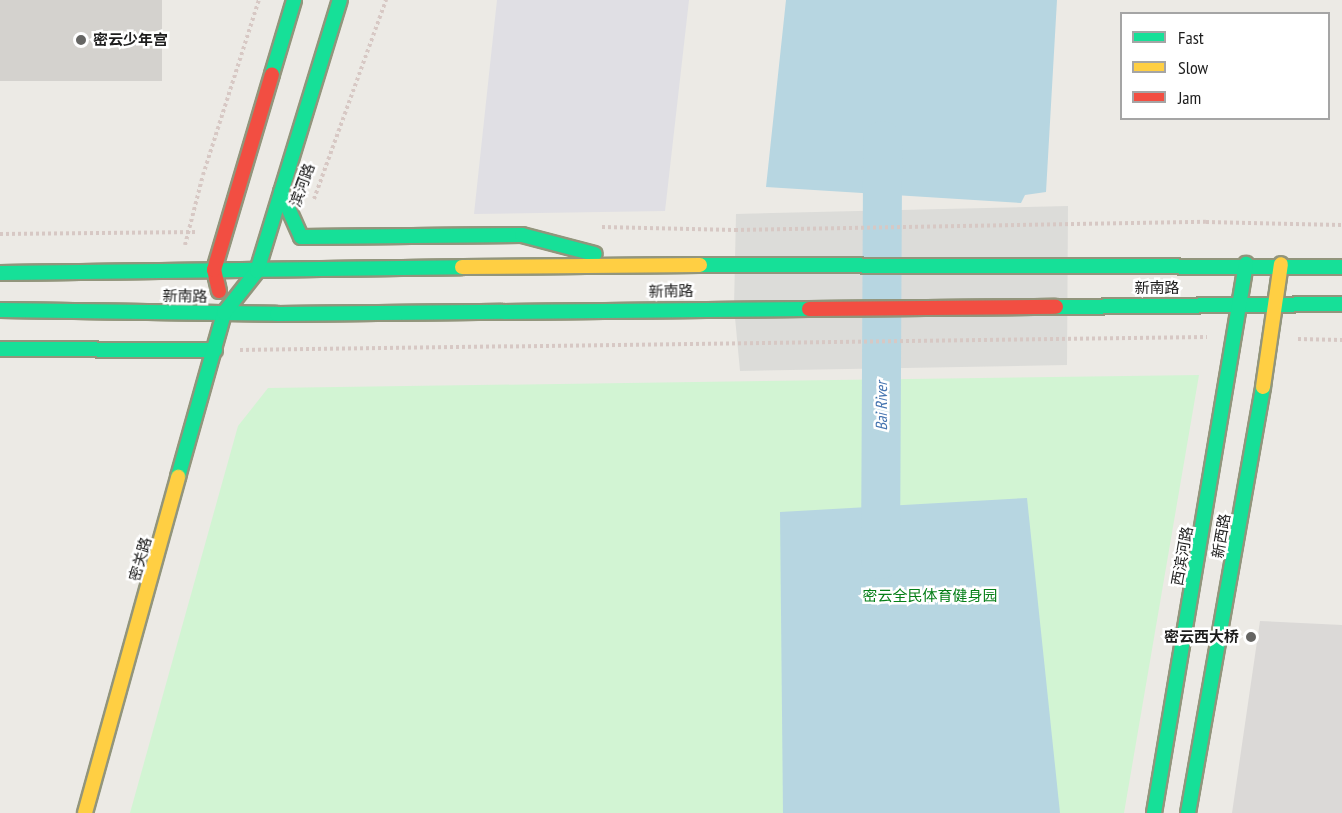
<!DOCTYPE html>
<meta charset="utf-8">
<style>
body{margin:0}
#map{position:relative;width:1342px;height:813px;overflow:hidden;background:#eceae5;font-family:"PT Sans Narrow","Noto Sans SC",sans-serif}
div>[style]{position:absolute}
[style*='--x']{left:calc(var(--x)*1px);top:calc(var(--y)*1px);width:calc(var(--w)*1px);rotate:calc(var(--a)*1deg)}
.residential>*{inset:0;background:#dbd9d7}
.park>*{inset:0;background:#d2f4d3}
.plaza>*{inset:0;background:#e0dfe4}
.water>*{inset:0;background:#b7d6e1}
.pier>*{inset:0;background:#dcdcd9}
.river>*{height:39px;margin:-19.5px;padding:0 19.5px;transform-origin:19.5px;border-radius:19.5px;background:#b7d6e1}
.building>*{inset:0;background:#d4d2ce;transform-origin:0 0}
.path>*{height:4px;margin-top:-2px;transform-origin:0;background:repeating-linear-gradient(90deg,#d7c8c4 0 3px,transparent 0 6px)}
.roads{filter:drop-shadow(2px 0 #92957c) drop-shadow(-2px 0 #92957c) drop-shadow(0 2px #92957c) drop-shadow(0 -2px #92957c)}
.fast>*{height:14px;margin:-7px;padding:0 7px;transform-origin:7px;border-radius:7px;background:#16e098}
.slow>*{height:14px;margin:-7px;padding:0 7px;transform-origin:7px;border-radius:7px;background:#ffcf43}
.jam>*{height:14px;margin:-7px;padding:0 7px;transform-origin:7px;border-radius:7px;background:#f24e42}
.dots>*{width:16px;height:16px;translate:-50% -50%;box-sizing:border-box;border:3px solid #fff;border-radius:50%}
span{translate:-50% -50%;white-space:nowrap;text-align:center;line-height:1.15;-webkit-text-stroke:5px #fff;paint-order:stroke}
.poi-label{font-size:15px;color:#1d1d1d;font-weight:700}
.left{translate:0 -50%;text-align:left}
.right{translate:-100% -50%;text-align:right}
.street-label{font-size:15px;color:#1d1d1d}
.park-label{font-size:15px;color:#067f18}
.water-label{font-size:16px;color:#4574b0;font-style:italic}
.legend{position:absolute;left:1120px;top:12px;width:210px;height:108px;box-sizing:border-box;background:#fff;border:2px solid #a5a5a5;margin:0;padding:8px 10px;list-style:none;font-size:18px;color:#1d1d1d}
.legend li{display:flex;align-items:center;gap:12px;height:30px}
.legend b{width:30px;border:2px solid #a5a5a5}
</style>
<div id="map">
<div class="residential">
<div style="clip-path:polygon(1260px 621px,1342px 625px,1342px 813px,1232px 813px)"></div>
</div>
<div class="park">
<div style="clip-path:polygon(1199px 375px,1124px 813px,130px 813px,238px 426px,268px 388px)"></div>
</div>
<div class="plaza">
<div style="clip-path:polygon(497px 0,689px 0,665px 211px,474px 214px)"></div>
</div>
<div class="water">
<div style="clip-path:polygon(786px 0,1057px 0,1046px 192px,1025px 195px,1021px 203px,766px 187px)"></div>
<div style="clip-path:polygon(1027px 498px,1060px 813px,783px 813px,780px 512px)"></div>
</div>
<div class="pier">
<div style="clip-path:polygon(1068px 206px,1067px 365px,740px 371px,734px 307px,736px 214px)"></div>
</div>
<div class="river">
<div style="--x:880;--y:559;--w:419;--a:-89.7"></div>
</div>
<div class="building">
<div style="left:0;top:0;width:162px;height:81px"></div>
</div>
<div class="path">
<div style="--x:314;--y:199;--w:212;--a:-70.1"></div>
<div style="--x:602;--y:227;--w:133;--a:1.3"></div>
<div style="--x:735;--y:230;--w:471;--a:-1"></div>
<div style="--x:1206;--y:222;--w:136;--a:1.3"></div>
<div style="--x:0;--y:234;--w:198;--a:-0.6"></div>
<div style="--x:185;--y:245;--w:72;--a:-75.6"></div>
<div style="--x:203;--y:175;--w:184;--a:-72.3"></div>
<div style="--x:1298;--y:339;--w:44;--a:1.3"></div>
<div style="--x:240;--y:350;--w:967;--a:-0.77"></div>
</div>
<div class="roads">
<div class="fast">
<div style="--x:272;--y:74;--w:77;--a:-73.4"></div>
<div style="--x:281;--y:192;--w:49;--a:66"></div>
<div style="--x:301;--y:237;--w:221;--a:-0.5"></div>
<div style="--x:522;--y:235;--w:75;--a:14.6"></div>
<div style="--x:700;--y:265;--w:642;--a:0.18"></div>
<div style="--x:0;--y:273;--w:462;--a:-0.7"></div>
<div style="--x:1056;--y:307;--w:286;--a:-0.6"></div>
<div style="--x:0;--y:310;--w:277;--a:0.8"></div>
<div style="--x:277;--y:314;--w:532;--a:-0.54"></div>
<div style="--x:0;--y:349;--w:215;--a:0.3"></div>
<div style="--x:178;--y:477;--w:170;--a:-74.3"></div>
<div style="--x:224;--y:313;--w:53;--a:-51.8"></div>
<div style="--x:257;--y:271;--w:283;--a:-73"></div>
<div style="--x:1154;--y:813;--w:557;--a:-80.49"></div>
<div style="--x:1188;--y:813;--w:433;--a:-80"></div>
</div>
<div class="slow">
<div style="--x:462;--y:267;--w:238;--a:-0.5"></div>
<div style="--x:1263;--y:387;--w:124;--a:-81.7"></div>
<div style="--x:85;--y:813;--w:349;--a:-74.5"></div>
</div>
<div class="jam">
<div style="--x:219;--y:291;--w:22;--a:-103"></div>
<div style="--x:214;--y:270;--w:204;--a:-73.5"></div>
<div style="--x:809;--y:309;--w:247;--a:-0.5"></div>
</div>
</div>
<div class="dots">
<div style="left:81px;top:40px;background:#656563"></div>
<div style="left:1251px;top:637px;background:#656563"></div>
</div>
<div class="poi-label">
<span class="left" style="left:93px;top:40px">密云少年宫</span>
<span class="right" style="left:1239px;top:637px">密云西大桥</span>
</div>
<div class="street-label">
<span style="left:302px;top:185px;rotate:-70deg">滨河路</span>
<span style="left:1157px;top:288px">新南路</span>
<span style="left:671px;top:291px;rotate:-1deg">新南路</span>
<span style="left:185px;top:296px;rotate:1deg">新南路</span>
<span style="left:1221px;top:536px;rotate:-80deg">新西路</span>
<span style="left:1182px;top:556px;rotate:-80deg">西滨河路</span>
<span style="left:140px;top:559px;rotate:-74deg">密关路</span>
</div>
<div class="park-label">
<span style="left:930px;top:596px">密云全民体育健身园</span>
</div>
<div class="water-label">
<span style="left:881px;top:406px;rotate:-90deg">Bai River</span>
</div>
<ul class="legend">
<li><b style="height:8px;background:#16e098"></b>Fast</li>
<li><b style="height:8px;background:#ffcf43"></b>Slow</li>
<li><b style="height:8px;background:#f24e42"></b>Jam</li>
</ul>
</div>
